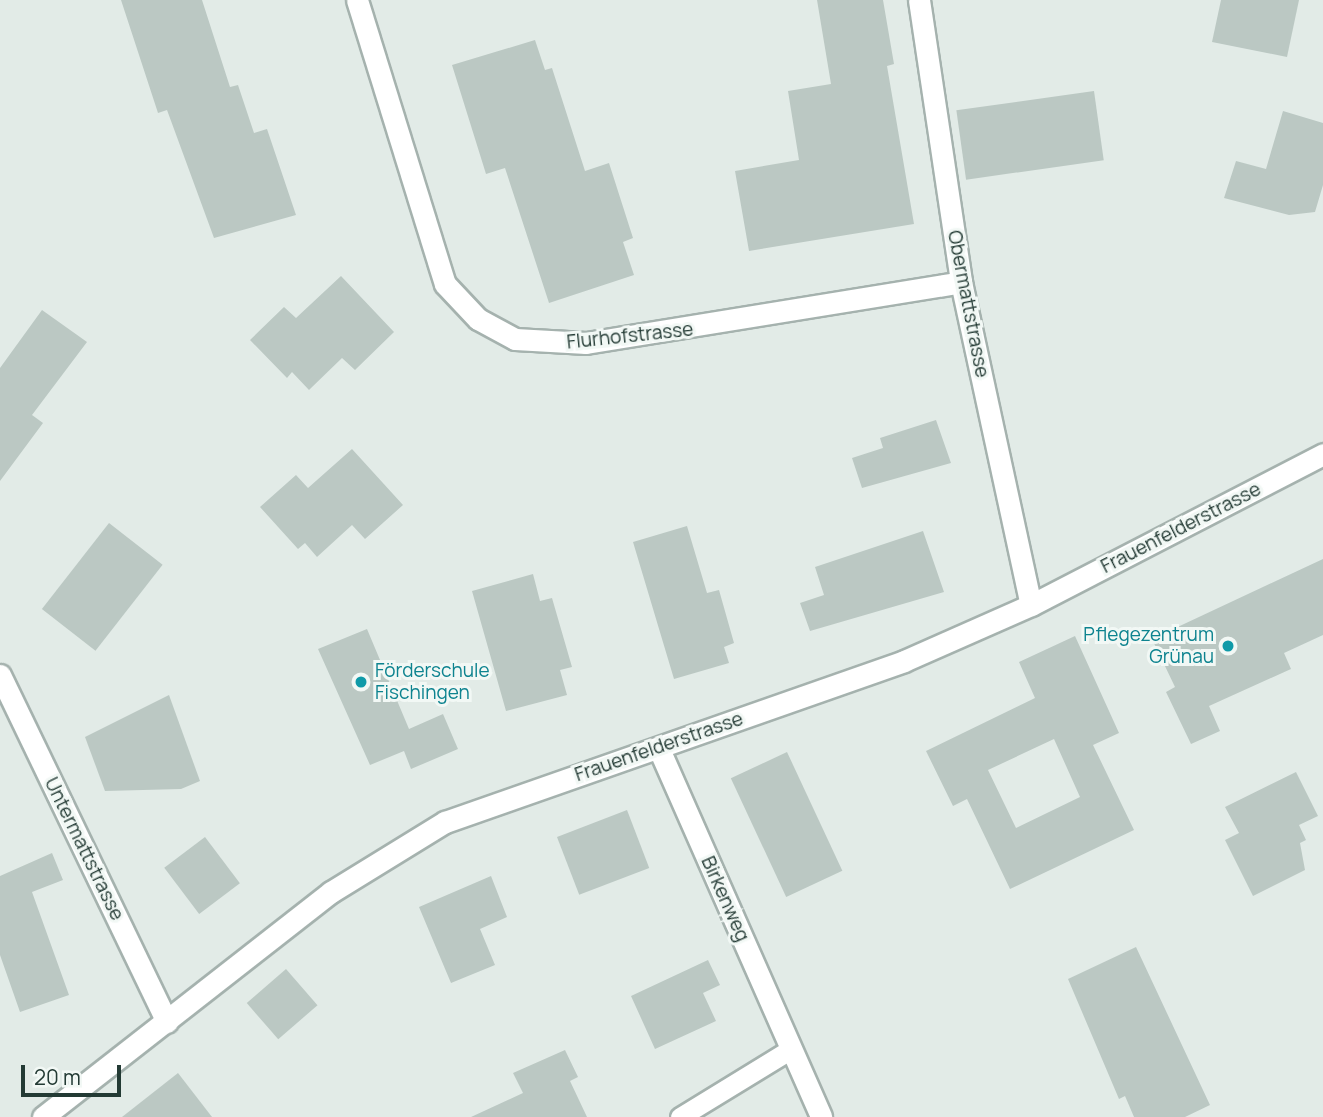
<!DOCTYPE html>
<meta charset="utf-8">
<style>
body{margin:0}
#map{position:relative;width:1323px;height:1117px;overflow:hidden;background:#e2ebe7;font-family:Manrope,sans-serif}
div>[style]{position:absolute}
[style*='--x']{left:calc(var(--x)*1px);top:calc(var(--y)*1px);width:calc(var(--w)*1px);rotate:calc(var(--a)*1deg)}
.building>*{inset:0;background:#bbc8c3;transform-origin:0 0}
.roads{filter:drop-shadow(2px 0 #a5b2ae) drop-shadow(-2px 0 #a5b2ae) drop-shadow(0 2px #a5b2ae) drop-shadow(0 -2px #a5b2ae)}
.lane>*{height:19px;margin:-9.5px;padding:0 9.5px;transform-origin:9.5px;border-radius:9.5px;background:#fff}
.street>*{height:21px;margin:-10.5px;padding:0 10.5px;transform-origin:10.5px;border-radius:10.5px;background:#fff}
.secondary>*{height:21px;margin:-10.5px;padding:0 10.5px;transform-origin:10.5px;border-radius:10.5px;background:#fff}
.dots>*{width:19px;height:19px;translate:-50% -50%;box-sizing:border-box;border:4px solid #f2f8f5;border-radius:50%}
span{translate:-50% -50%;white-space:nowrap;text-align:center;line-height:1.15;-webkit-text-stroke:6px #f2f8f5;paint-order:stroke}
.street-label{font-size:19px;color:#233a34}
.culture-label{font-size:19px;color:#0d838f}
.right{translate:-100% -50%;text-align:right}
.left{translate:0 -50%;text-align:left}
.scale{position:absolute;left:21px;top:1065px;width:100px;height:32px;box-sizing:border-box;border:4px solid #233a34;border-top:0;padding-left:9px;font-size:21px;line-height:24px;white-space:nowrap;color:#233a34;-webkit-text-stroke:5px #f2f8f5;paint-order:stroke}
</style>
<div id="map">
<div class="building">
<div style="clip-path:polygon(121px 0,202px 0,230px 87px,238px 85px,254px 133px,267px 129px,296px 215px,214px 238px,167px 110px,158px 113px)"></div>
<div style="clip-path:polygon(817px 0,883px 0,894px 64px,887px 66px,914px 224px,749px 251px,735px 171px,799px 160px,788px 91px,831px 84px)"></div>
<div style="clip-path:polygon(1221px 0,1299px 0,1287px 57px,1212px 42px)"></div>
<div style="clip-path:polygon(535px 40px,545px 70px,552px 68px,585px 171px,609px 163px,633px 238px,623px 242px,634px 275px,549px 303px,505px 168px,486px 174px,452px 65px)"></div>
<div style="left:1094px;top:91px;width:70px;height:139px;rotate:82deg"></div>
<div style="clip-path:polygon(1283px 111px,1323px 123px,1323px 185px,1315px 212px,1289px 215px,1224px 198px,1236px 161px,1266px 169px)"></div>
<div style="clip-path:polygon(341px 276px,394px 332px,355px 370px,342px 358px,309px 390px,292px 372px,287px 378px,250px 340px,284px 307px,296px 318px)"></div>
<div style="clip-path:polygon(42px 310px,87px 342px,32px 415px,43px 423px,0 481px,0 368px)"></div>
<div style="clip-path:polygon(936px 420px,951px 463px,862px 488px,852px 458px,883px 448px,880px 438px)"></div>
<div style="clip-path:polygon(352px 449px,403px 505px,365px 539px,352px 525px,317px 557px,305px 543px,298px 549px,260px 507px,296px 475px,308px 488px)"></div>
<div style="left:109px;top:523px;width:68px;height:109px;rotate:38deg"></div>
<div style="clip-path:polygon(687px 526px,707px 593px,719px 590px,734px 643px,724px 647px,729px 663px,674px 679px,633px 542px)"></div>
<div style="clip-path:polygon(923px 531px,944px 592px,810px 631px,800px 603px,824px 595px,815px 567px)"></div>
<div style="clip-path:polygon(1323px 559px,1323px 635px,1284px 653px,1291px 669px,1209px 706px,1220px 731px,1191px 744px,1166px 692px,1175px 687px,1152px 639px)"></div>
<div style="clip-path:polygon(533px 574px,540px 601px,552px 598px,572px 667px,560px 670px,567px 695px,506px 711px,472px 591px)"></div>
<div style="clip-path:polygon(367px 629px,409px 729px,443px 714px,458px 749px,411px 769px,404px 751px,370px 765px,318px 649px)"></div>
<div style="clip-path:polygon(evenodd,1075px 636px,1119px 733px,1093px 745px,1134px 830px,1010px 889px,967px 799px,953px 806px,926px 751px,1035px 698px,1019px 662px,1075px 636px,1054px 739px,1080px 797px,1016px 828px,988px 770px,1054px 739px)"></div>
<div style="clip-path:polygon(169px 695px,200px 781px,181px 789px,105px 791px,85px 737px)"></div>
<div style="left:787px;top:752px;width:131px;height:62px;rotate:65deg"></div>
<div style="clip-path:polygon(1296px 772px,1318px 816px,1299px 825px,1306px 840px,1300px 843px,1305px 870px,1253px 896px,1225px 840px,1239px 833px,1225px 807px)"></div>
<div style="left:627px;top:810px;width:62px;height:75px;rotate:69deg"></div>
<div style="left:205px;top:837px;width:58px;height:51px;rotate:53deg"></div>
<div style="clip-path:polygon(52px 853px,63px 880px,32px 892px,69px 995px,20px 1012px,0 955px,0 876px)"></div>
<div style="clip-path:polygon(491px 876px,507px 917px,480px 929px,495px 965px,451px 983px,419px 907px)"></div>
<div style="clip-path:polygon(1136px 947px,1210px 1105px,1185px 1117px,1134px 1117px,1125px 1096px,1119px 1099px,1068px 979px)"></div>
<div style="clip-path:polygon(708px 960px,720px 985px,703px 993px,716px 1021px,655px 1049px,631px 996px)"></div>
<div style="left:286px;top:969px;width:48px;height:52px;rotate:49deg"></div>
<div style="clip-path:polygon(565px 1050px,578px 1077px,570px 1081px,587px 1117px,471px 1117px,523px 1093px,513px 1073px)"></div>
<div style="clip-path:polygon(178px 1073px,212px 1117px,122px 1117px)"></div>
</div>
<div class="roads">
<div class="lane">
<div style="--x:680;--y:1117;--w:130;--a:-31.5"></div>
</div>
<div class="street">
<div style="--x:357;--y:0;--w:297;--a:72.8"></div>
<div style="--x:445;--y:284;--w:48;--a:46.7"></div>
<div style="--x:478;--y:319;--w:42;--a:28.4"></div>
<div style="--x:515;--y:339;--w:71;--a:3.2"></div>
<div style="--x:586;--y:343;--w:380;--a:-9.2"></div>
<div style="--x:919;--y:0;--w:285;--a:81.5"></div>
<div style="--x:961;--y:282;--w:330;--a:77.8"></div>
<div style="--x:0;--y:675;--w:385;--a:64.3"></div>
<div style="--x:659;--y:749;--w:402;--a:66.2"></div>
</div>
<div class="secondary">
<div style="--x:43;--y:1117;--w:365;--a:-38"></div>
<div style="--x:331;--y:892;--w:134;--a:-31.6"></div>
<div style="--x:445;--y:822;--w:486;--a:-19.3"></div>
<div style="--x:904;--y:661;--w:139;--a:-23.8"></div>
<div style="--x:1031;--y:605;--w:329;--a:-27.3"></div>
</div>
</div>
<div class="dots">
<div style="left:1228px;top:646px;background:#0f9aa8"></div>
<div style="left:361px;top:682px;background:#0f9aa8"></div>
</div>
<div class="street-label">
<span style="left:968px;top:304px;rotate:79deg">Obermattstrasse</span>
<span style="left:630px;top:336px;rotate:-6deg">Flurhofstrasse</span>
<span style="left:1181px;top:528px;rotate:-27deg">Frauenfelderstrasse</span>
<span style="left:659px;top:747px;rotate:-19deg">Frauenfelderstrasse</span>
<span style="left:84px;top:849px;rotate:64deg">Untermattstrasse</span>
<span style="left:725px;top:899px;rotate:66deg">Birkenweg</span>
</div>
<div class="culture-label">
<span class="right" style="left:1214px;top:646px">Pflegezentrum<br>Grünau</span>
<span class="left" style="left:375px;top:682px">Förderschule<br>Fischingen</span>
</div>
<div class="scale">20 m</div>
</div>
